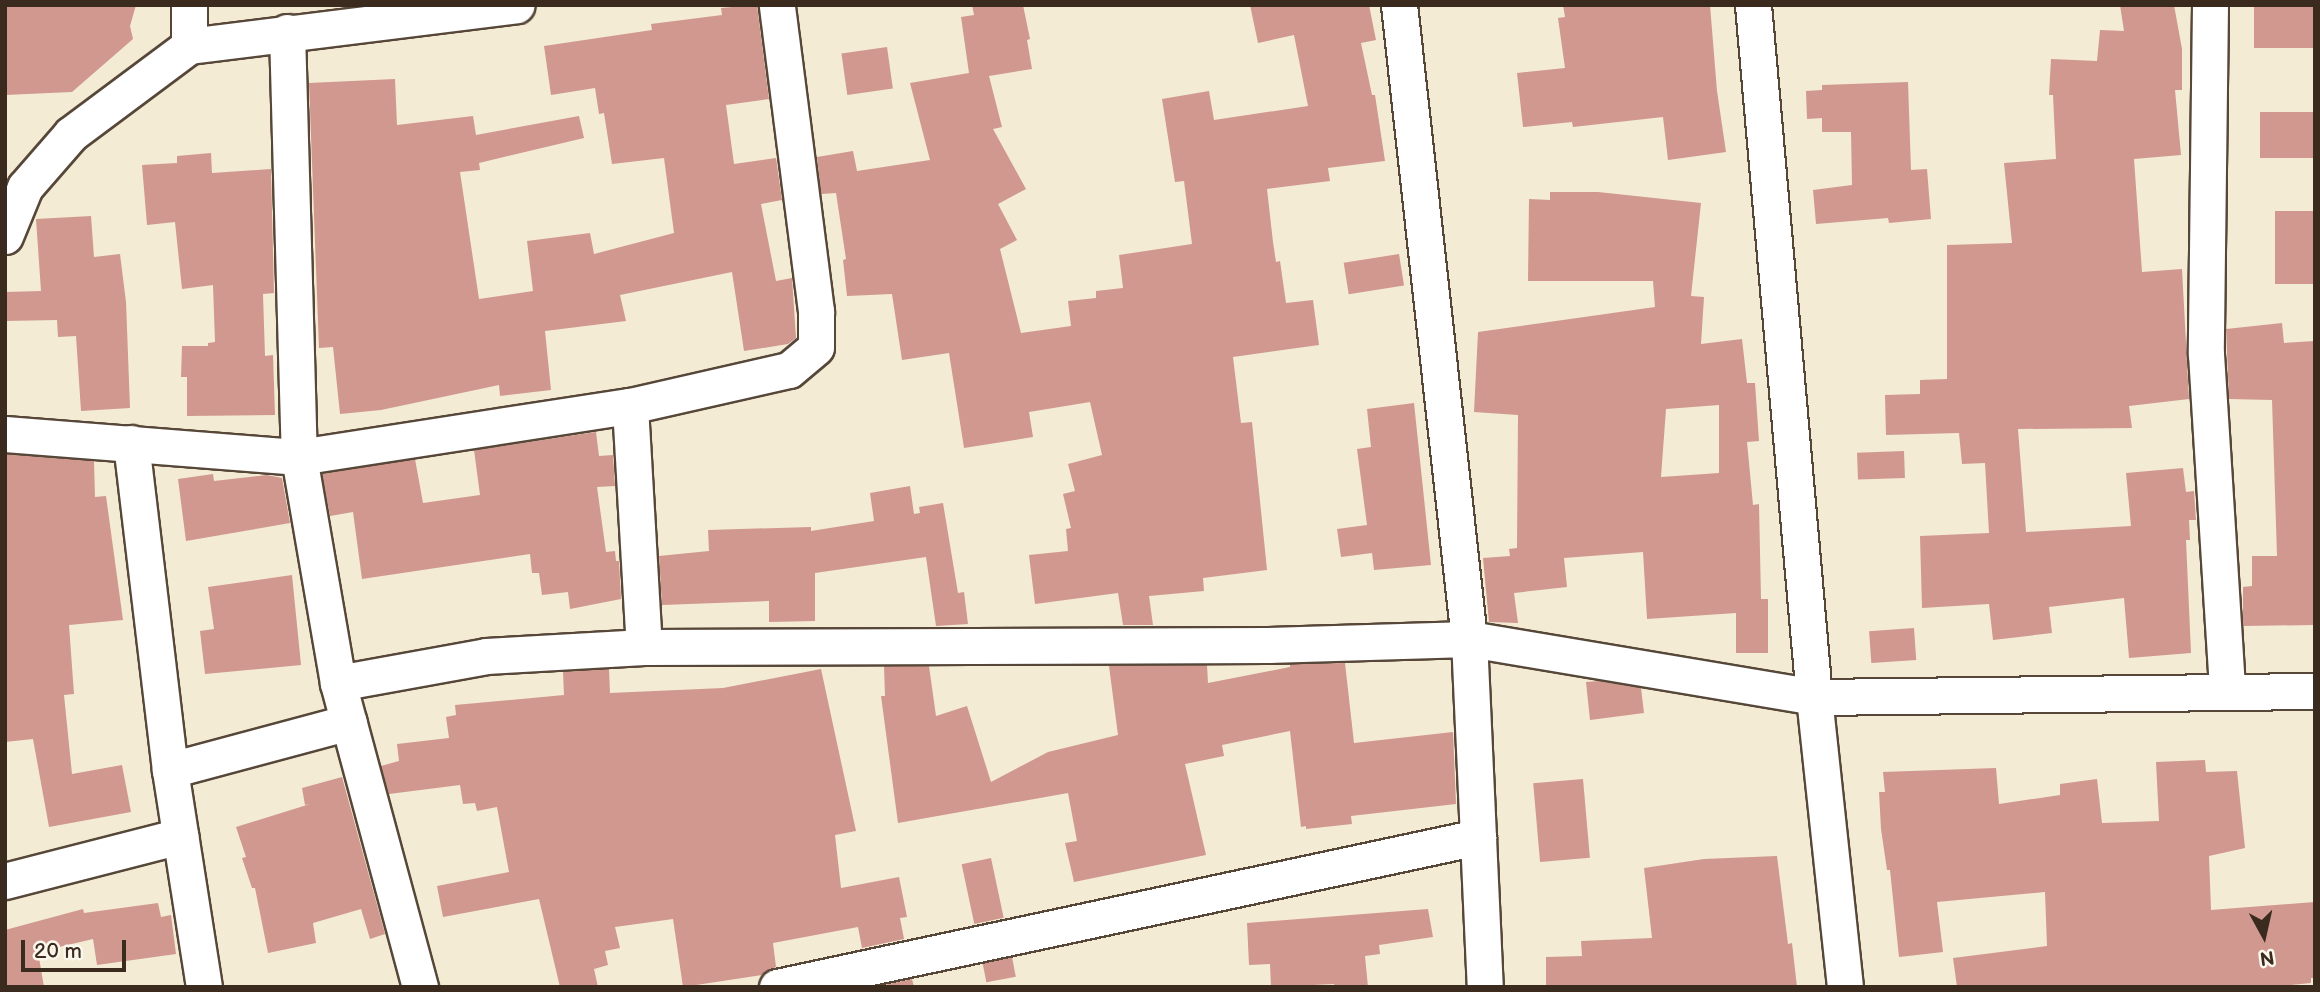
<!DOCTYPE html>
<style>
body{margin:0}
#map{position:relative;width:2320px;height:992px;overflow:hidden;background:#f3ebd4;font-family:"Balsamiq Sans",sans-serif}
div>[style]{position:absolute}
[style*='--x']{left:calc(var(--x)*1px);top:calc(var(--y)*1px);width:calc(var(--w)*1px);rotate:calc(var(--a)*1deg)}
.building>*{inset:0;background:#d0988e;transform-origin:0 0}
.roads{filter:drop-shadow(2px 0 #574739) drop-shadow(-2px 0 #574739) drop-shadow(0 2px #574739) drop-shadow(0 -2px #574739)}
.minor>*{height:35px;margin:-17.5px;padding:0 17.5px;transform-origin:17.5px;border-radius:17.5px;background:#fff}
span{translate:-50% -50%;white-space:nowrap;text-align:center;line-height:1.15;-webkit-text-stroke:5px #fbf7ec;paint-order:stroke}
.frame{position:absolute;inset:0;border:7px solid #3b2a1e;pointer-events:none}
.north{position:absolute;left:2229px;top:901px;width:70px;height:70px;-webkit-text-stroke:5px #fbf7ec;paint-order:stroke;rotate:172deg;font-size:19px;font-weight:700;line-height:28px;text-align:center;color:#3b2a1e}
.north::after{content:'';display:block;margin:auto;width:24px;height:32px;background:#3b2a1e;clip-path:polygon(50% 0,100% 100%,50% 72%,0 100%)}
.scale{position:absolute;left:21px;top:940px;width:105px;height:32px;box-sizing:border-box;border:4px solid #3b2a1e;border-top:0;padding-left:9px;font-size:21px;line-height:24px;white-space:nowrap;color:#3b2a1e;-webkit-text-stroke:5px #fbf7ec;paint-order:stroke}
</style>
<div id="map">
<div class="building">
<div style="clip-path:polygon(5px 5px,136px 5px,130px 26px,133px 39px,72px 92px,5px 95px)"></div>
<div style="clip-path:polygon(757px 5px,769px 99px,726px 105px,734px 164px,776px 158px,782px 200px,761px 204px,776px 281px,792px 278px,796px 338px,788px 344px,744px 351px,732px 272px,620px 295px,626px 321px,545px 331px,551px 390px,500px 396px,499px 385px,381px 410px,340px 414px,333px 347px,319px 348px,309px 83px,395px 79px,397px 125px,473px 116px,476px 135px,579px 116px,584px 138px,479px 163px,480px 170px,460px 172px,479px 299px,533px 291px,527px 241px,590px 233px,594px 254px,674px 233px,664px 158px,612px 164px,604px 113px,599px 114px,595px 88px,551px 95px,544px 46px,652px 30px,651px 24px,722px 15px,721px 8px)"></div>
<div style="clip-path:polygon(972px 5px,1023px 5px,1030px 39px,1027px 40px,1032px 69px,989px 76px,1002px 127px,993px 129px,1026px 189px,998px 204px,1017px 240px,1000px 249px,1021px 333px,1071px 326px,1068px 301px,1096px 298px,1096px 291px,1123px 288px,1119px 255px,1192px 244px,1184px 181px,1175px 182px,1162px 99px,1209px 91px,1214px 120px,1308px 106px,1294px 35px,1258px 43px,1250px 5px,1369px 5px,1376px 40px,1361px 43px,1372px 95px,1375px 95px,1385px 161px,1328px 168px,1330px 181px,1267px 189px,1273px 242px,1276px 262px,1280px 261px,1286px 303px,1313px 300px,1319px 345px,1233px 357px,1241px 423px,1252px 422px,1267px 570px,1203px 578px,1204px 591px,1149px 596px,1153px 625px,1123px 625px,1118px 593px,1035px 604px,1029px 555px,1068px 551px,1066px 529px,1071px 528px,1063px 494px,1075px 491px,1068px 464px,1102px 455px,1090px 402px,1029px 412px,1033px 437px,964px 448px,949px 353px,902px 360px,892px 294px,847px 296px,843px 260px,846px 259px,836px 193px,821px 194px,817px 157px,853px 151px,857px 171px,930px 160px,910px 83px,969px 73px,961px 17px,974px 15px)"></div>
<div style="clip-path:polygon(1563px 5px,1710px 5px,1717px 91px,1726px 152px,1668px 160px,1663px 117px,1573px 127px,1572px 122px,1523px 127px,1517px 73px,1565px 68px,1558px 18px,1565px 17px)"></div>
<div style="clip-path:polygon(2120px 5px,2174px 5px,2182px 49px,2182px 90px,2175px 90px,2181px 155px,2134px 159px,2142px 272px,2182px 269px,2189px 399px,2129px 406px,2132px 428px,2018px 429px,2026px 532px,2131px 526px,2126px 473px,2183px 468px,2186px 492px,2194px 491px,2196px 520px,2189px 520px,2190px 540px,2186px 540px,2191px 653px,2129px 658px,2124px 598px,2049px 607px,2052px 633px,1993px 640px,1989px 604px,1922px 608px,1920px 536px,1989px 533px,1985px 463px,1962px 464px,1959px 433px,1886px 435px,1885px 395px,1920px 394px,1920px 380px,1947px 379px,1947px 245px,2012px 243px,2004px 163px,2056px 159px,2053px 95px,2049px 95px,2051px 59px,2097px 61px,2100px 30px,2124px 31px)"></div>
<div style="left:2254px;top:5px;width:61px;height:43px"></div>
<div style="left:887px;top:47px;width:42px;height:46px;rotate:82deg"></div>
<div style="clip-path:polygon(1908px 82px,1911px 170px,1927px 169px,1931px 219px,1889px 223px,1888px 218px,1816px 224px,1813px 190px,1852px 185px,1851px 132px,1822px 132px,1822px 118px,1807px 119px,1806px 91px,1822px 90px,1822px 85px)"></div>
<div style="left:2315px;top:112px;width:46px;height:55px;rotate:90deg"></div>
<div style="clip-path:polygon(211px 153px,212px 173px,271px 169px,274px 293px,263px 294px,265px 356px,273px 355px,275px 415px,187px 416px,187px 377px,181px 377px,182px 346px,208px 346px,208px 343px,215px 342px,213px 285px,182px 289px,175px 222px,147px 225px,142px 165px,177px 163px,177px 156px)"></div>
<div style="clip-path:polygon(evenodd,1550px 192px,1598px 192px,1701px 203px,1691px 296px,1704px 297px,1701px 344px,1742px 339px,1747px 383px,1755px 383px,1759px 441px,1747px 442px,1753px 505px,1759px 504px,1761px 599px,1768px 599px,1768px 653px,1736px 653px,1736px 613px,1647px 619px,1643px 552px,1564px 558px,1567px 587px,1514px 593px,1518px 623px,1489px 622px,1483px 558px,1510px 556px,1509px 549px,1517px 548px,1518px 415px,1474px 412px,1478px 332px,1655px 307px,1653px 281px,1528px 281px,1529px 199px,1550px 200px,1550px 192px,1719px 405px,1719px 473px,1661px 477px,1666px 409px,1719px 405px)"></div>
<div style="left:2315px;top:211px;width:73px;height:40px;rotate:90deg"></div>
<div style="clip-path:polygon(91px 216px,94px 257px,120px 254px,126px 302px,130px 408px,81px 411px,76px 336px,58px 337px,57px 320px,5px 321px,5px 292px,41px 291px,36px 219px)"></div>
<div style="left:1399px;top:254px;width:32px;height:56px;rotate:81deg"></div>
<div style="clip-path:polygon(2282px 323px,2284px 343px,2315px 341px,2314px 625px,2243px 626px,2243px 587px,2252px 586px,2252px 556px,2277px 556px,2272px 400px,2229px 399px,2226px 329px)"></div>
<div style="clip-path:polygon(1414px 403px,1431px 565px,1374px 570px,1372px 553px,1341px 557px,1337px 529px,1367px 525px,1357px 449px,1371px 447px,1367px 409px)"></div>
<div style="clip-path:polygon(596px 432px,599px 456px,613px 455px,615px 486px,597px 487px,606px 552px,615px 551px,616px 561px,619px 561px,621px 599px,570px 609px,568px 592px,542px 595px,539px 573px,532px 573px,530px 554px,362px 579px,353px 512px,330px 516px,322px 474px,415px 459px,423px 503px,480px 495px,474px 450px)"></div>
<div style="left:1904px;top:451px;width:27px;height:47px;rotate:88deg"></div>
<div style="clip-path:polygon(5px 454px,94px 461px,95px 497px,106px 496px,123px 620px,69px 625px,74px 694px,64px 695px,72px 774px,122px 765px,131px 812px,49px 827px,33px 739px,5px 742px)"></div>
<div style="clip-path:polygon(213px 474px,214px 481px,267px 475px,282px 478px,290px 523px,186px 541px,178px 479px)"></div>
<div style="clip-path:polygon(910px 486px,914px 514px,920px 513px,919px 507px,943px 503px,958px 593px,964px 592px,968px 624px,936px 626px,926px 557px,815px 573px,815px 621px,769px 622px,769px 601px,662px 605px,659px 556px,709px 551px,708px 530px,811px 527px,811px 531px,874px 521px,870px 493px)"></div>
<div style="clip-path:polygon(292px 575px,301px 665px,205px 674px,200px 631px,214px 629px,208px 587px)"></div>
<div style="left:1914px;top:628px;width:32px;height:45px;rotate:86deg"></div>
<div style="clip-path:polygon(1345px 663px,1354px 743px,1453px 732px,1456px 804px,1351px 816px,1352px 824px,1306px 829px,1306px 826px,1301px 827px,1290px 731px,1222px 745px,1224px 756px,1185px 764px,1206px 855px,1074px 882px,1065px 843px,1077px 841px,1068px 793px,898px 823px,881px 696px,885px 696px,884px 666px,929px 666px,936px 716px,967px 706px,991px 782px,1048px 752px,1118px 735px,1109px 666px,1207px 665px,1208px 683px,1290px 667px,1290px 664px)"></div>
<div style="clip-path:polygon(609px 669px,610px 693px,723px 688px,821px 669px,856px 831px,835px 835px,841px 888px,899px 877px,907px 917px,900px 918px,904px 939px,862px 948px,858px 927px,773px 943px,776px 967px,762px 975px,683px 987px,673px 919px,615px 927px,620px 948px,605px 951px,608px 965px,594px 969px,598px 987px,560px 987px,539px 899px,443px 917px,437px 886px,509px 872px,497px 807px,477px 811px,475px 803px,463px 804px,460px 785px,389px 794px,381px 766px,399px 761px,397px 744px,449px 738px,446px 717px,456px 715px,455px 705px,564px 695px,563px 672px)"></div>
<div style="clip-path:polygon(1599px 681px,1641px 688px,1644px 713px,1590px 720px,1586px 682px)"></div>
<div style="clip-path:polygon(2205px 760px,2206px 772px,2237px 771px,2245px 848px,2209px 856px,2211px 910px,2315px 902px,2315px 978px,2311px 978px,2311px 983px,2270px 987px,1957px 987px,1953px 958px,2047px 946px,2045px 892px,1937px 902px,1943px 952px,1899px 957px,1890px 870px,1887px 870px,1881px 829px,1879px 792px,1885px 792px,1883px 772px,1996px 768px,1999px 804px,2060px 795px,2060px 784px,2097px 779px,2102px 823px,2159px 821px,2156px 762px)"></div>
<div style="clip-path:polygon(342px 777px,385px 934px,370px 939px,361px 909px,313px 923px,316px 943px,268px 953px,255px 888px,252px 888px,242px 858px,246px 857px,236px 827px,310px 804px,305px 805px,302px 788px)"></div>
<div style="left:1583px;top:779px;width:79px;height:50px;rotate:85deg"></div>
<div style="clip-path:polygon(1777px 856px,1788px 944px,1792px 943px,1797px 987px,1546px 987px,1546px 957px,1582px 956px,1581px 941px,1652px 938px,1644px 868px,1704px 859px)"></div>
<div style="left:991px;top:858px;width:61px;height:30px;rotate:78deg"></div>
<div style="clip-path:polygon(158px 903px,161px 917px,171px 915px,176px 954px,97px 965px,93px 939px,38px 952px,44px 987px,5px 987px,5px 930px,83px 909px,84px 913px)"></div>
<div style="clip-path:polygon(1428px 909px,1433px 937px,1379px 945px,1380px 954px,1365px 956px,1368px 987px,1335px 987px,1334px 984px,1271px 987px,1270px 964px,1249px 965px,1247px 923px)"></div>
<div style="left:1012px;top:957px;width:20px;height:30px;rotate:79deg"></div>
<div style="clip-path:polygon(912px 979px,914px 987px,874px 987px)"></div>
</div>
<div class="roads">
<div class="minor">
<div style="--x:189;--y:5;--w:41;--a:90"></div>
<div style="--x:1399;--y:5;--w:638;--a:83.7"></div>
<div style="--x:1469;--y:639;--w:348;--a:87.4"></div>
<div style="--x:1753;--y:5;--w:695;--a:84.96"></div>
<div style="--x:1814;--y:697;--w:292;--a:83.9"></div>
<div style="--x:2210;--y:5;--w:349;--a:90.7"></div>
<div style="--x:2206;--y:354;--w:338;--a:86.4"></div>
<div style="--x:287;--y:32;--w:425;--a:88.4"></div>
<div style="--x:299;--y:457;--w:229;--a:80.2"></div>
<div style="--x:338;--y:683;--w:315;--a:74.9"></div>
<div style="--x:5;--y:236;--w:53;--a:-67.8"></div>
<div style="--x:25;--y:187;--w:70;--a:-49"></div>
<div style="--x:71;--y:134;--w:147;--a:-36.7"></div>
<div style="--x:189;--y:46;--w:330;--a:-7.1"></div>
<div style="--x:630;--y:406;--w:241;--a:86.7"></div>
<div style="--x:5;--y:434;--w:295;--a:4.5"></div>
<div style="--x:299;--y:457;--w:335;--a:-8.8"></div>
<div style="--x:630;--y:406;--w:163;--a:-12.8"></div>
<div style="--x:789;--y:370;--w:35;--a:-40"></div>
<div style="--x:816;--y:347;--w:36;--a:-90"></div>
<div style="--x:816;--y:311;--w:308;--a:-97.3"></div>
<div style="--x:131;--y:443;--w:329;--a:83.2"></div>
<div style="--x:170;--y:770;--w:220;--a:81.1"></div>
<div style="--x:338;--y:683;--w:150;--a:-10.3"></div>
<div style="--x:486;--y:656;--w:158;--a:-3.3"></div>
<div style="--x:644;--y:647;--w:624;--a:-0.18"></div>
<div style="--x:1268;--y:645;--w:201;--a:-1.7"></div>
<div style="--x:1469;--y:639;--w:350;--a:9.5"></div>
<div style="--x:1814;--y:697;--w:501;--a:-0.69"></div>
<div style="--x:170;--y:770;--w:185;--a:-15"></div>
<div style="--x:5;--y:881;--w:181;--a:-14.4"></div>
<div style="--x:777;--y:987;--w:717;--a:-12.08"></div>
</div>
</div>
<div class="frame"></div>
<div class="north">N</div>
<div class="scale">20 m</div>
</div>
